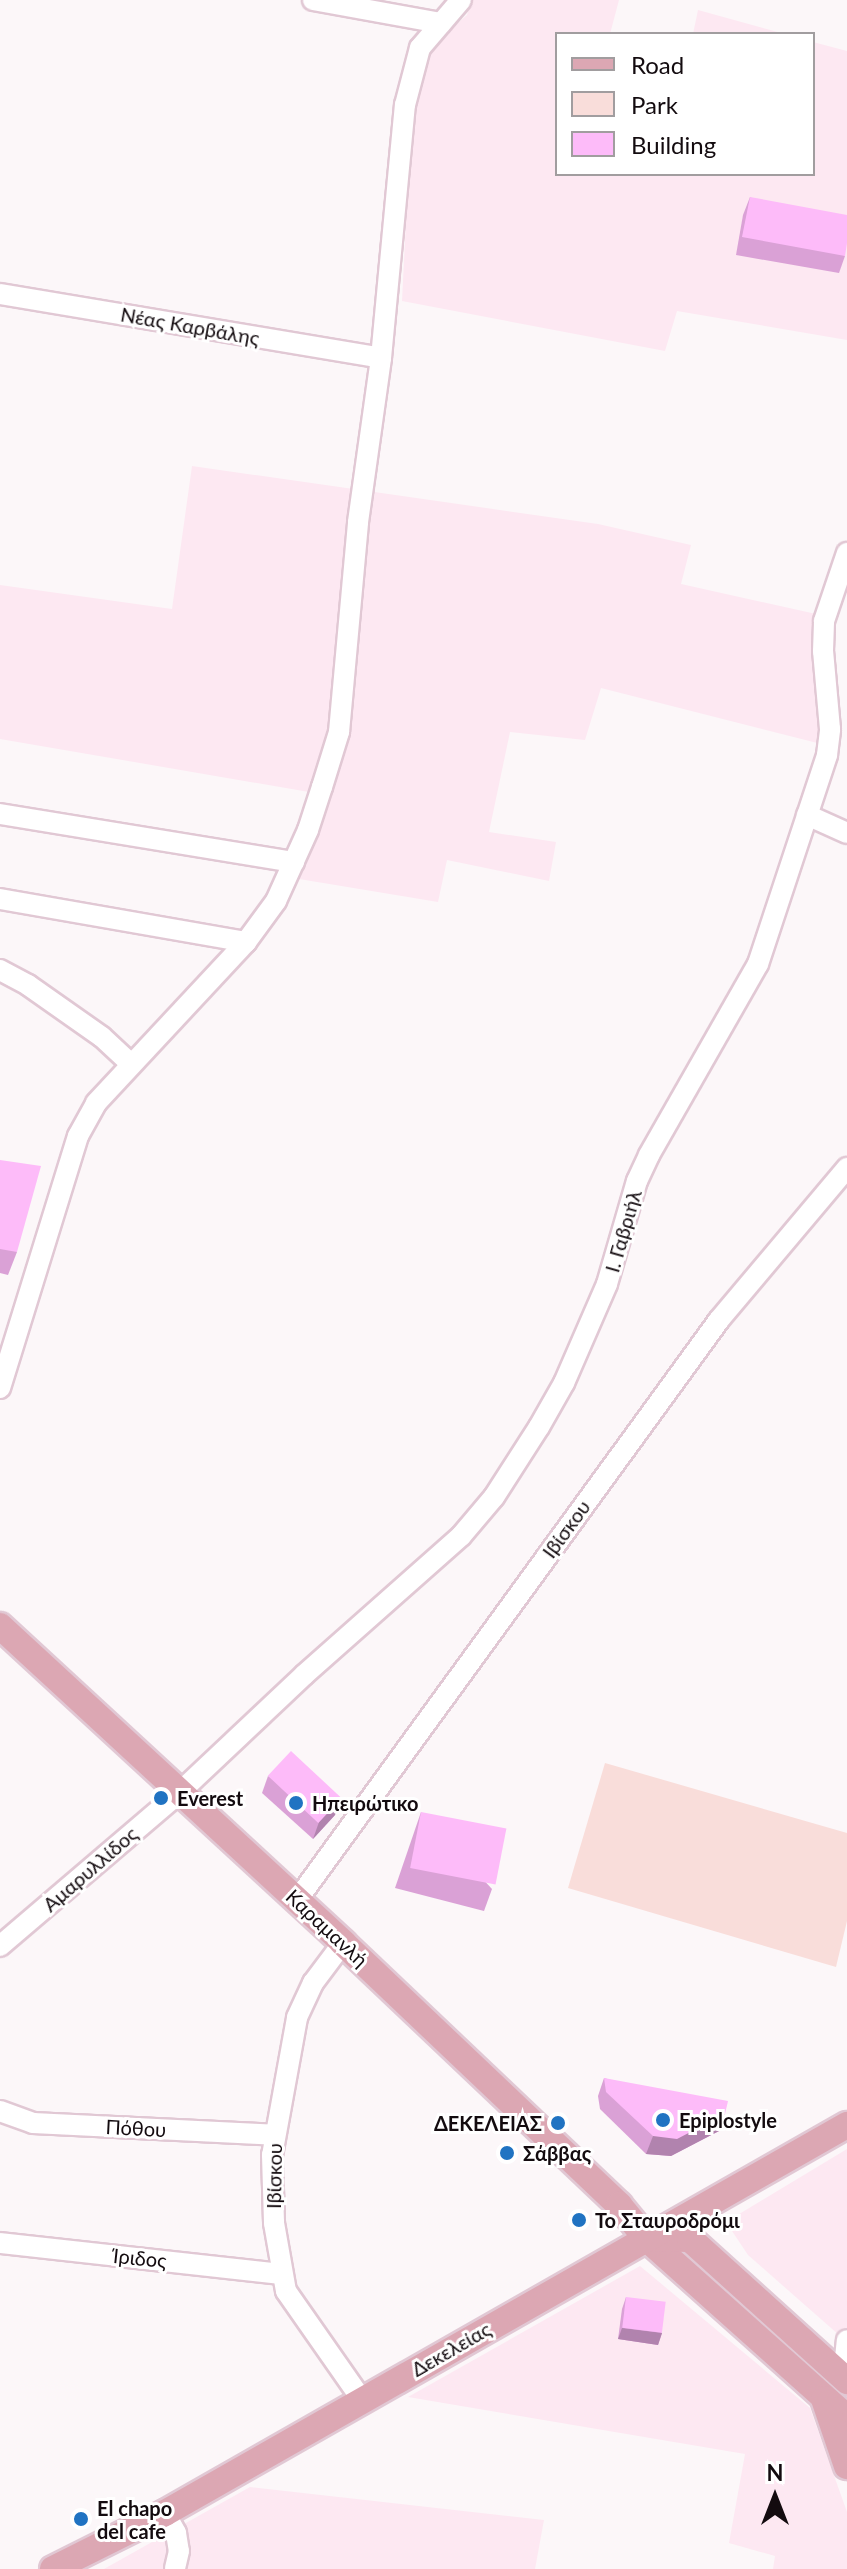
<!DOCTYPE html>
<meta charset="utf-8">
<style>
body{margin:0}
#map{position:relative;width:847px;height:2569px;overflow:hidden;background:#fcf7f9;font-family:Lato,sans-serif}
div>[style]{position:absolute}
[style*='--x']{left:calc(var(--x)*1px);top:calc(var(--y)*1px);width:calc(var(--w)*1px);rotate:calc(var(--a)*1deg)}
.built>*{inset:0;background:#fde8f2}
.green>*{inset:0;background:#f9ddda}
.roads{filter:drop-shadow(2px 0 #e1c8d4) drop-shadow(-2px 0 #e1c8d4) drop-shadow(0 2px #e1c8d4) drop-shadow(0 -2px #e1c8d4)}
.minor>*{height:20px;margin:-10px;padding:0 10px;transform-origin:10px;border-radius:10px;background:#fff}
.major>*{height:26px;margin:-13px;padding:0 13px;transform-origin:13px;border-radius:13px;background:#dca7b3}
.wall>*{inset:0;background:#daa1d6}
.shaded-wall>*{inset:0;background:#b183ae}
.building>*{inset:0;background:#fdbbf9;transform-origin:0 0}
.dots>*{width:22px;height:22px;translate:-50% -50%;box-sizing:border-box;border:4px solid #fff;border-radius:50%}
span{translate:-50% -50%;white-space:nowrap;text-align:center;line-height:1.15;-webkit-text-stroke:6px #fff;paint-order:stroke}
.street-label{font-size:20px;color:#130b0f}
.poi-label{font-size:20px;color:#130b0f;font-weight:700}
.left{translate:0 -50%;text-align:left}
.right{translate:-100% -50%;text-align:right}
.legend{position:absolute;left:555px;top:32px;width:260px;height:144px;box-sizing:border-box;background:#fff;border:2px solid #a19d9f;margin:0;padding:10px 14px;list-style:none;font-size:24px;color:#130b0f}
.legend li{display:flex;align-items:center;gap:16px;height:40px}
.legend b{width:40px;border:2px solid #a19d9f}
.north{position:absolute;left:735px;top:2457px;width:80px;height:80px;-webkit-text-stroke:6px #fff;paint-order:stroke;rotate:0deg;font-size:22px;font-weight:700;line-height:32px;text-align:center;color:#130b0f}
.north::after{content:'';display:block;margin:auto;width:28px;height:36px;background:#130b0f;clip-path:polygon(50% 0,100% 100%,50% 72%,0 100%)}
</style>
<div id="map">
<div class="built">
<div style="clip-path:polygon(471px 0,619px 0,610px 34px,557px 34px,557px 174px,813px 174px,813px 42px,847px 51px,847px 340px,677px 311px,665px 351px,402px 301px,411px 121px,426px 51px,467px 15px)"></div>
<div style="clip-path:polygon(698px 10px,785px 34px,693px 34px)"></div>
<div style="clip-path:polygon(192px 466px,598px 524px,691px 545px,681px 584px,834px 618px,830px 649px,839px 706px,833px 747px,601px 688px,585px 740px,510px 732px,489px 832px,556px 842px,549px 881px,447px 860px,438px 902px,281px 876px,309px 792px,0 739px,0 585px,172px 609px)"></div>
<div style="clip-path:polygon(847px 2149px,847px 2342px,748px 2255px,726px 2222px)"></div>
<div style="clip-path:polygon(640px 2266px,810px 2408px,847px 2512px,847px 2569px,773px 2569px,775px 2556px,729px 2543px,745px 2454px,408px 2397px)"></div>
<div style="clip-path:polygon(250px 2487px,544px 2520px,535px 2569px,104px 2569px)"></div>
</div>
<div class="green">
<div style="clip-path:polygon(605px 1763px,847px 1833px,847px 1921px,836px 1967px,568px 1888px)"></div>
</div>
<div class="roads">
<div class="minor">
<div style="--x:313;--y:0;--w:130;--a:10.2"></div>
<div style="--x:0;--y:294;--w:386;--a:9.5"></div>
<div style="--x:0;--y:814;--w:298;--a:9.3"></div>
<div style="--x:807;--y:815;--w:44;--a:24.2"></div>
<div style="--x:0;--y:899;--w:250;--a:9.9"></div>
<div style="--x:0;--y:970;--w:32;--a:28"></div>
<div style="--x:28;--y:985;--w:90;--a:35.1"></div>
<div style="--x:102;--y:1037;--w:40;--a:43"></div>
<div style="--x:0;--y:1388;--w:264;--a:-72.8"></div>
<div style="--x:78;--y:1136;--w:38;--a:-61"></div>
<div style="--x:96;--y:1103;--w:220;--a:-47"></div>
<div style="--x:246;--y:942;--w:51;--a:-53.8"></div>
<div style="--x:276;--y:901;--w:78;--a:-65.7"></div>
<div style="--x:308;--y:830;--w:45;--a:-72"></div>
<div style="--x:322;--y:787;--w:58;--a:-72.8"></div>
<div style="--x:339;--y:732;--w:211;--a:-84.8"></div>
<div style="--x:358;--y:522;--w:166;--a:-82"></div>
<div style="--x:381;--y:358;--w:254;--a:-84.6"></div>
<div style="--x:405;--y:105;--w:59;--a:-75.3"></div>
<div style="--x:420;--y:48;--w:63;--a:-49.5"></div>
<div style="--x:297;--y:1900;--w:717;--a:-53.96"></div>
<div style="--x:719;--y:1320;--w:199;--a:-49.9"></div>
<div style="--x:343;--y:1943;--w:50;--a:126.9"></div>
<div style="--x:313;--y:1983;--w:38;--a:115"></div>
<div style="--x:297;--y:2018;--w:139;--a:100.3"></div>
<div style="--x:272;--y:2155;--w:68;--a:88.3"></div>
<div style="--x:274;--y:2223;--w:69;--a:80"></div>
<div style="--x:286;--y:2291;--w:133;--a:55.1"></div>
<div style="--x:0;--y:1946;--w:237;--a:-40.5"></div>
<div style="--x:180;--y:1792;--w:170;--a:-43.3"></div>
<div style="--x:304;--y:1675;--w:210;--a:-41.5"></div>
<div style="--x:461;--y:1536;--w:51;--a:-49.8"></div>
<div style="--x:494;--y:1497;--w:83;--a:-57.3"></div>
<div style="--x:539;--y:1427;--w:51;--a:-60.4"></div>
<div style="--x:564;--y:1383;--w:108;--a:-66.5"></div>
<div style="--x:607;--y:1284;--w:107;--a:-73.8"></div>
<div style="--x:637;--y:1181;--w:29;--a:-65"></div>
<div style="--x:649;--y:1155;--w:220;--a:-60.3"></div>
<div style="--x:758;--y:964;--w:220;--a:-71.7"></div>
<div style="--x:827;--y:755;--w:26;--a:-83"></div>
<div style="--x:830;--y:729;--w:78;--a:-95.1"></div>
<div style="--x:823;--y:651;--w:30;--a:-88"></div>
<div style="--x:824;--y:621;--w:72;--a:-71.3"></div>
<div style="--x:0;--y:2111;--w:35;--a:20"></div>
<div style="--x:33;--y:2123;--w:242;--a:2.8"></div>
<div style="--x:0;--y:2243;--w:282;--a:6.3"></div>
<div style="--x:843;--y:2377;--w:37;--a:-84"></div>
<div style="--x:165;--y:2513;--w:23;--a:61"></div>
<div style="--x:176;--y:2533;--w:18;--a:81"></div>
<div style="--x:179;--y:2551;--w:18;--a:103"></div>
</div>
<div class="major">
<div style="--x:0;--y:1626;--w:467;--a:42.7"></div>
<div style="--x:343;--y:1943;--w:381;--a:43.5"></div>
<div style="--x:619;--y:2205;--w:43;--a:50.7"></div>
<div style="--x:646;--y:2238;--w:270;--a:41.8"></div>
<div style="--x:646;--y:2238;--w:44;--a:1.3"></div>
<div style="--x:690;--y:2239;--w:212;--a:42.1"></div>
<div style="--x:824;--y:2399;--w:71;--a:71.1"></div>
<div style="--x:53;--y:2569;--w:125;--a:-26.6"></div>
<div style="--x:165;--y:2513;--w:785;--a:-29.64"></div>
</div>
</div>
<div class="wall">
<div style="clip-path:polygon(750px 197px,845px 256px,839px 273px,736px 255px,743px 215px)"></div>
<div style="clip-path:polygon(0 1160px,17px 1252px,8px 1275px,0 1273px)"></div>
<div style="clip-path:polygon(268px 1776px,335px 1815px,313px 1839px,262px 1793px)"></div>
<div style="clip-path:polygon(421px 1812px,492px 1889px,484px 1911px,395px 1888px)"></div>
<div style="clip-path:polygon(604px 2078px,725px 2114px,719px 2131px,671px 2156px,646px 2154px,600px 2109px,598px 2096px)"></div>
<div style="clip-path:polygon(626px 2297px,662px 2333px,658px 2345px,618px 2339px,622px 2309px)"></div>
</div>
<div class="shaded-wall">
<div style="clip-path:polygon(342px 1798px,335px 1815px,313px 1839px,319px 1822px)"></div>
<div style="clip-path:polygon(725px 2114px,719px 2131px,671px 2156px,646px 2154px,653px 2136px)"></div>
<div style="clip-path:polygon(622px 2328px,662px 2333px,658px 2345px,618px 2339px)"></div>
</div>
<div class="building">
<div style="clip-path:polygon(750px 197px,847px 215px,847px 243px,845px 256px,742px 237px)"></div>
<div style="clip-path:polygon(0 1160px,41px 1166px,17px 1252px,0 1249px)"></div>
<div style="left:291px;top:1751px;width:69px;height:34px;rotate:43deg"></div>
<div style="left:421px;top:1812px;width:87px;height:57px;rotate:11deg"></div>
<div style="clip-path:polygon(604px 2078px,728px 2101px,725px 2114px,677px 2139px,653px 2136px,606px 2092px)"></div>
<div style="left:626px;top:2297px;width:40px;height:31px;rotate:7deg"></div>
</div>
<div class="dots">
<div style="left:161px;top:1798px;background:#2073c2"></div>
<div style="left:296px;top:1803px;background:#2073c2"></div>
<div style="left:663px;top:2120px;background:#2073c2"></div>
<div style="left:558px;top:2123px;background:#2073c2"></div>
<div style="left:507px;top:2153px;background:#2073c2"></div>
<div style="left:579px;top:2220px;background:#2073c2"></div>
<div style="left:81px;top:2519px;background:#2073c2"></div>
</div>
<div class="street-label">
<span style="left:190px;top:326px;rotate:10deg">Νέας Καρβάλης</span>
<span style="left:623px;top:1231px;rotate:-74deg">Ι. Γαβριήλ</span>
<span style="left:566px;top:1529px;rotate:-54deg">Ιβίσκου</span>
<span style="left:90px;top:1869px;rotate:-41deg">Αμαρυλλίδος</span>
<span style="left:327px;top:1928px;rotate:43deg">Καραμανλή</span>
<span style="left:136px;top:2128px;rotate:3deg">Πόθου</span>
<span style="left:274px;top:2176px;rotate:-89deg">Ιβίσκου</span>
<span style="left:140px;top:2258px;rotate:6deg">Ίριδος</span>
<span style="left:451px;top:2349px;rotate:-30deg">Δεκελείας</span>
</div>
<div class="poi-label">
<span class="left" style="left:177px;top:1798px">Everest</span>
<span class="left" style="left:312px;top:1803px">Ηπειρώτικο</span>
<span class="left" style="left:679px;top:2120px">Epiplostyle</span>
<span class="right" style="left:542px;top:2123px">ΔΕΚΕΛΕΙΑΣ</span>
<span class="left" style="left:523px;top:2153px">Σάββας</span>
<span class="left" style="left:595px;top:2220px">Το Σταυροδρόμι</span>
<span class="left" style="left:97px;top:2520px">El chapo<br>del cafe</span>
</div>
<ul class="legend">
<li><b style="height:10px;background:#dca7b3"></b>Road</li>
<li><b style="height:22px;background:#f9ddda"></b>Park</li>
<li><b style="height:22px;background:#fdbbf9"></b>Building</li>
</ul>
<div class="north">N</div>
</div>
